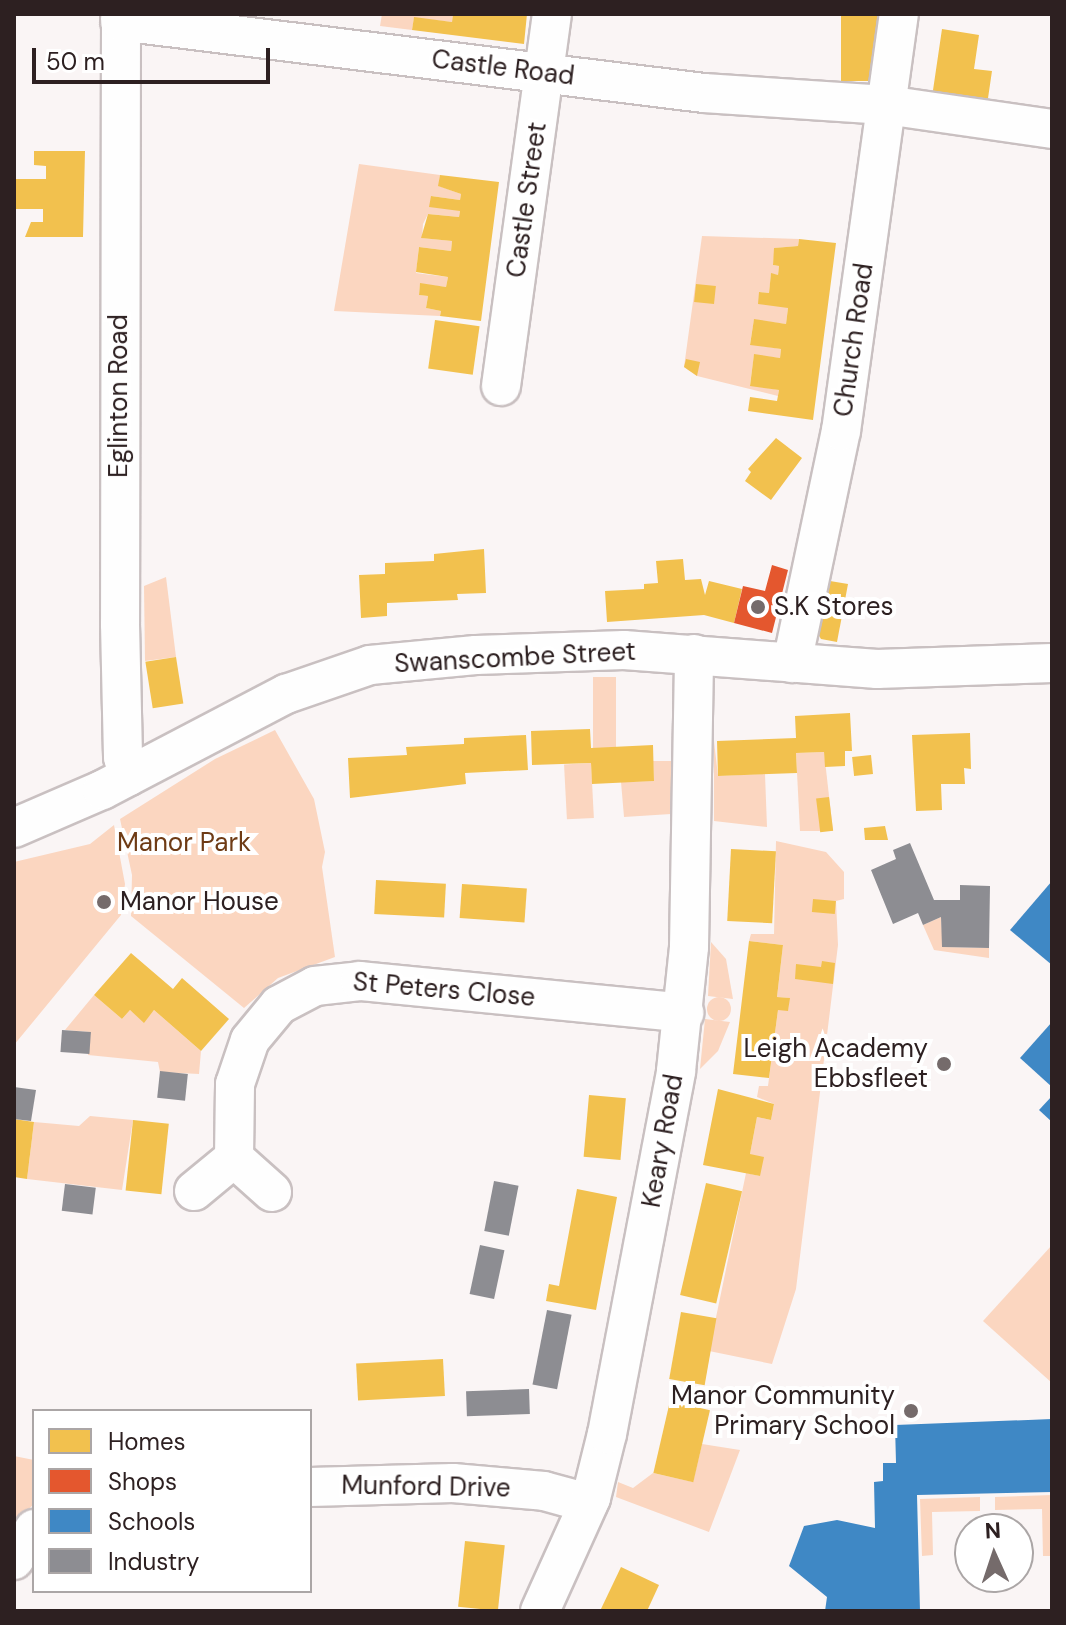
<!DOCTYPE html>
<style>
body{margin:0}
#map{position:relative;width:1066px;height:1625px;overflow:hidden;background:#faf5f5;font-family:"DM Sans",sans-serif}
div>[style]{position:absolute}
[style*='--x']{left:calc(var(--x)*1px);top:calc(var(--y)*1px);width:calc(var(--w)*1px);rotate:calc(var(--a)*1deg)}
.green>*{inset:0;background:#fbd6c0;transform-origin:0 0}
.round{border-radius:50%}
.homes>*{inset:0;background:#f2c14e;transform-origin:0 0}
.shops>*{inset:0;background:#e4572e}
.schools>*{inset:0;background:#3f88c5}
.industry>*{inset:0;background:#8d8d92;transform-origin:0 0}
.roads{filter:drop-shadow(2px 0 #c9c0c1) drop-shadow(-2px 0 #c9c0c1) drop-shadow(0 2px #c9c0c1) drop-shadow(0 -2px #c9c0c1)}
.minor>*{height:38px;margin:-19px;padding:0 19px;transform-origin:19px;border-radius:19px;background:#fefefe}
.dots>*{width:22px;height:22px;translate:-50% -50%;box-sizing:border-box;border:4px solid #fff;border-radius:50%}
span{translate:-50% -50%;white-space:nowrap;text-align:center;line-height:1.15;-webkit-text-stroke:8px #fff;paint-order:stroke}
.street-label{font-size:26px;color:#2d2021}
.poi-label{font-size:26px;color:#2d2021}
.left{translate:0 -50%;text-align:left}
.right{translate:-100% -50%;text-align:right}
.park-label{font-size:26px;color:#6e3b15}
.frame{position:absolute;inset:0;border:16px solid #2d2021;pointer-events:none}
.legend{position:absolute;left:32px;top:1409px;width:280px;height:184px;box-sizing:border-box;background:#fff;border:2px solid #aba6a6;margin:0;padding:10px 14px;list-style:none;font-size:24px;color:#2d2021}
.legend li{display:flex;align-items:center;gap:16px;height:40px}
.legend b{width:40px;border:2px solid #aba6a6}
.north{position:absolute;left:954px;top:1513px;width:80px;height:80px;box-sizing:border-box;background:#fff;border:2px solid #aba6a6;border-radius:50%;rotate:357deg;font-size:22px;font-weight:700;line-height:32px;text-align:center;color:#2d2021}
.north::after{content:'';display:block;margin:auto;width:28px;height:36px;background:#756b6b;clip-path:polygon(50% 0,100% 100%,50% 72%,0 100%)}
.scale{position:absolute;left:32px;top:48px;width:238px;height:36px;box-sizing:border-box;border:4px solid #2d2021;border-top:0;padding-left:10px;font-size:24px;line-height:28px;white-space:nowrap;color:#2d2021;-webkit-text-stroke:6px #fff;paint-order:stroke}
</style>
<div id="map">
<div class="green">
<div style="clip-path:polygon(382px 14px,453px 14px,452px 22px,414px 18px,412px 30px,380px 26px)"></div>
<div style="clip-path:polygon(359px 164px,440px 175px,439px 186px,461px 194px,460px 200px,431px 196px,460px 211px,459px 217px,428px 214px,423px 224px,422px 238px,452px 241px,451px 251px,419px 247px,416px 273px,448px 277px,446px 287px,420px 284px,419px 295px,428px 296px,426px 308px,441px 311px,440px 316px,334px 311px)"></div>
<div style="clip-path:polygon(702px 236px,799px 239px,798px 246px,775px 248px,773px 265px,779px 266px,778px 275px,771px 274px,769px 293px,759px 292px,788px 308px,786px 324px,754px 320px,750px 344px,781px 349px,780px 358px,754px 355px,750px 385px,779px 390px,778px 396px,697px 376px,684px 367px)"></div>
<div style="clip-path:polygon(166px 577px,176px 657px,145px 661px,144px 586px)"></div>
<div style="left:593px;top:677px;width:23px;height:71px"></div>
<div style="clip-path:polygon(275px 730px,314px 799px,325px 852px,322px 867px,335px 957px,278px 978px,244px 1008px,131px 916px,132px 875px,120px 819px,215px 759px)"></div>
<div style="clip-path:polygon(714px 741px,718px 776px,765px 774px,767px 827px,714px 821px)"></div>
<div style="clip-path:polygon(824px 752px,833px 831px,800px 831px,796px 753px)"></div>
<div style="clip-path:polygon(653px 761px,672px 761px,671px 814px,624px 817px,621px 782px,654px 781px)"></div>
<div style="left:591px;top:763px;width:55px;height:27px;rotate:87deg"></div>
<div style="clip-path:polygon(114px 825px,125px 884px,121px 915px,14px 1045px,14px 862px,90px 844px)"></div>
<div style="clip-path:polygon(776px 841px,826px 852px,844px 872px,844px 899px,836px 901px,838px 945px,796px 1289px,772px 1364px,709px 1351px,746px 1173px,760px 1176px,750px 1154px,757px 1117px,771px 1120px,774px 1104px,757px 1097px,759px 1086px,768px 1086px,778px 1010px,788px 1010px,789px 998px,777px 997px,783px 945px,749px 941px,751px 934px,774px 934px)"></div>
<div style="clip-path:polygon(941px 917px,943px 947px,989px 948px,989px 958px,934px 950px,923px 925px)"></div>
<div style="clip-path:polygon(711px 942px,726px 959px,733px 999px,708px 996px)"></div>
<div style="clip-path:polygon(94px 995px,122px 1019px,130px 1010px,144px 1022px,154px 1010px,201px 1051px,199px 1074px,160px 1072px,158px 1062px,88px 1055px,90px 1032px,65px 1030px)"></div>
<div class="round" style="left:707px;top:997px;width:24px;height:24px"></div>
<div style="clip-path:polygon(705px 1019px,730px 1022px,718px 1051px,700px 1069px)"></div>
<div style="clip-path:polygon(90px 1116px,133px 1120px,122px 1190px,27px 1179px,34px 1122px,79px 1126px)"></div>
<div style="clip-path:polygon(1052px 1245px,1052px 1383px,983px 1321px)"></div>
<div style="clip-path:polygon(702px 1444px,740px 1450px,709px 1532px,616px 1497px,618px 1482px,633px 1488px,653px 1473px,693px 1482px)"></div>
<div style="clip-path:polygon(14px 1456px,34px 1460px,34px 1504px,14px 1523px)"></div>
<div style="clip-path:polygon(1052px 1495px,1052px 1556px,1043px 1556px,1042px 1509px,995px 1510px,995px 1497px)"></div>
<div style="clip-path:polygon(980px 1497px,980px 1511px,932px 1512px,933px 1555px,922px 1556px,920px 1499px)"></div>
</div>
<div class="homes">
<div style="clip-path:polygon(453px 14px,527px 14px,524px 44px,412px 30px,414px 17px,452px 22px)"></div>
<div style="left:841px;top:14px;width:39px;height:67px"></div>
<div style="clip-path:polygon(942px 29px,979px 35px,974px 69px,992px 71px,987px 105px,932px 97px)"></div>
<div style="clip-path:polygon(34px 151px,85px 151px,83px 237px,25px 237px,31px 222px,43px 222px,43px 209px,14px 209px,14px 179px,46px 179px,46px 166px,34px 165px)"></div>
<div style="clip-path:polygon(440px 175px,499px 182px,481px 321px,440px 316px,441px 311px,426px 308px,428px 296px,419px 295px,420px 283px,446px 287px,448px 277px,416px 272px,419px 247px,451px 251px,452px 241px,421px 238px,428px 214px,459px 217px,460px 211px,429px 207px,431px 196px,460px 200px,461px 194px,438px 186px)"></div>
<div style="clip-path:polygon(799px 239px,836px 243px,813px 420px,748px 411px,750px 397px,777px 401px,779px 390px,750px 386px,754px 354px,780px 358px,781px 349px,750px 345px,754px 319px,786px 324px,788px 308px,758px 304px,759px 292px,769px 293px,771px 273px,778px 275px,779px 266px,773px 265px,774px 248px,798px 246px)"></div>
<div style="left:696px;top:284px;width:20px;height:18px;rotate:6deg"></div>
<div style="left:435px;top:320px;width:45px;height:49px;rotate:8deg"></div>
<div style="clip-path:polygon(686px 359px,700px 362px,697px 376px,684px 367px)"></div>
<div style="clip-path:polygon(776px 438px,802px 458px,771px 500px,745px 481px,751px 472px,748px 469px)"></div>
<div style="clip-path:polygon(484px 549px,486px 593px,457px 594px,458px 600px,387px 603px,387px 616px,361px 618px,359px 575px,385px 574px,385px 563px,434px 561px,434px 554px)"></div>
<div style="clip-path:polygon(683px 559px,685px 580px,701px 579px,705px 595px,709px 581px,742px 589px,734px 623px,704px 615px,607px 622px,605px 591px,644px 589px,644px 584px,658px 583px,656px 561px)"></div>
<div style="clip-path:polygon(830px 581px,848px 584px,837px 642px,821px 639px,818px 634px)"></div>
<div style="left:176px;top:657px;width:47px;height:31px;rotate:81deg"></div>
<div style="clip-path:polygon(850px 713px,852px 751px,845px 751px,845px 766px,825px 767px,824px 752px,796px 753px,797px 773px,718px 776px,717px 741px,796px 738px,795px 716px)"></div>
<div style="clip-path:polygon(590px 729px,591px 748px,653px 745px,654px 781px,592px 784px,591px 763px,532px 765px,531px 731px)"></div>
<div style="clip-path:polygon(970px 733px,971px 769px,964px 768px,965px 784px,941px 784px,942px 810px,916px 811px,912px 735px)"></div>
<div style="clip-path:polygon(526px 735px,528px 770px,465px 773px,466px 784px,350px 798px,348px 758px,407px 755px,406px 747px,464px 744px,464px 738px)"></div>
<div style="left:871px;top:755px;width:19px;height:19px;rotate:84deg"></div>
<div style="left:829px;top:797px;width:34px;height:13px;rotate:83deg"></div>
<div style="clip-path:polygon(885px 826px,888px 840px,865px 840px,864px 828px)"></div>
<div style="left:731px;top:849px;width:45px;height:72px;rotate:3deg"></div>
<div style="left:376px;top:880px;width:70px;height:34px;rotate:3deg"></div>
<div style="left:462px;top:884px;width:65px;height:34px;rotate:4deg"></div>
<div style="left:813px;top:899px;width:23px;height:13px;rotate:5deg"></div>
<div style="clip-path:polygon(749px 941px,783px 945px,777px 997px,790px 998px,788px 1011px,778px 1010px,769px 1078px,733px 1074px)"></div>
<div style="clip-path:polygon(131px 953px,173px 989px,182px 978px,229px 1019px,201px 1051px,154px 1010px,144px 1023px,130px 1010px,122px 1019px,94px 995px)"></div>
<div style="clip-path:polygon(822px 961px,835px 963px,833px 984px,795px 979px,796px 964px,821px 967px)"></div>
<div style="clip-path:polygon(718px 1089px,774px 1104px,771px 1120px,757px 1117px,750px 1154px,764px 1157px,760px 1176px,703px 1165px)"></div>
<div style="left:589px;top:1095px;width:37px;height:62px;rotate:5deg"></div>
<div style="clip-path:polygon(14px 1119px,34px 1122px,27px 1179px,14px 1177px)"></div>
<div style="left:133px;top:1120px;width:36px;height:71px;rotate:6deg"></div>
<div style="left:706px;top:1183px;width:37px;height:115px;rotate:13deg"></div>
<div style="clip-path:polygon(577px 1189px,617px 1197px,596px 1310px,546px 1301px,549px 1284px,559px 1286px)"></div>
<div style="left:681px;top:1312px;width:36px;height:68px;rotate:10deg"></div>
<div style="left:443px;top:1359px;width:37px;height:87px;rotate:87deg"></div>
<div style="left:670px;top:1401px;width:41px;height:74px;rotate:13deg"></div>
<div style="left:465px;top:1541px;width:40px;height:66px;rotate:6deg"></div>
<div style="clip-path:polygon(621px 1567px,659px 1585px,647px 1611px,600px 1611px)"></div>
</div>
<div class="shops">
<div style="clip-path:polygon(772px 565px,788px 570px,772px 633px,734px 623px,743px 586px,765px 591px)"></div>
</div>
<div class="schools">
<div style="clip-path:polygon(1052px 881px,1052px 965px,1010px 930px)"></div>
<div style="clip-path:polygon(1052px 1022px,1052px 1087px,1020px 1058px)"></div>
<div style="clip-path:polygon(1052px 1096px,1052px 1122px,1039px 1110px)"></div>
<div style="clip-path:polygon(1052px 1419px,1052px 1492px,917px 1495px,920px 1611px,825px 1611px,827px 1597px,789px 1566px,804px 1526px,837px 1520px,875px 1528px,874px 1482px,883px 1481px,883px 1463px,896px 1463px,895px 1425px)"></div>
</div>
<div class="industry">
<div style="clip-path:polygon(910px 843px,934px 900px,960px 900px,960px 885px,990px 886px,989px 948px,942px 947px,941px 917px,923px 925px,918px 913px,893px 924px,871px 870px,896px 859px,893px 850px)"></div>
<div style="left:62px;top:1030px;width:29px;height:22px;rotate:4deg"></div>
<div style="left:160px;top:1071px;width:28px;height:27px;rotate:6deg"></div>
<div style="clip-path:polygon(14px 1087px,36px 1090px,31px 1121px,14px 1119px)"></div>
<div style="left:494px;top:1181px;width:25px;height:51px;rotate:11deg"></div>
<div style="left:65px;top:1184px;width:31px;height:27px;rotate:7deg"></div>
<div style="left:480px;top:1245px;width:25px;height:50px;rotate:12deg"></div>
<div style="left:547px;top:1310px;width:25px;height:76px;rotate:11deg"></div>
<div style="left:529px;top:1389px;width:25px;height:63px;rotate:88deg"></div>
</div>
<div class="roads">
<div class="minor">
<div style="--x:121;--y:14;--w:610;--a:90.09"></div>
<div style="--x:120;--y:624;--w:133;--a:88.7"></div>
<div style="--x:123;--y:757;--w:20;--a:75"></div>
<div style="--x:120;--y:21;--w:588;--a:7.03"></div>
<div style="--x:704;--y:93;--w:182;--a:3.8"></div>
<div style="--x:886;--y:105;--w:168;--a:8.2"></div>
<div style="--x:501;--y:386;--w:375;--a:-82.2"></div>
<div style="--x:792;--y:663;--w:237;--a:-78.1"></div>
<div style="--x:841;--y:431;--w:421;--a:-82.1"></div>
<div style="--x:14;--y:828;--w:96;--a:-23.4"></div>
<div style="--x:102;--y:790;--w:208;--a:-27.6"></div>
<div style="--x:286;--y:694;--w:89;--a:-19"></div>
<div style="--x:370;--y:665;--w:106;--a:-5.4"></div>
<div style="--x:476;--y:655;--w:148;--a:-1.9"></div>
<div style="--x:624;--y:650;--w:254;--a:4.3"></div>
<div style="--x:877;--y:669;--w:175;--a:-2"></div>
<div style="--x:234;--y:1158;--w:51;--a:41.8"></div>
<div style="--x:194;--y:1191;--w:52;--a:-39.5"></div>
<div style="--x:234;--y:1158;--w:74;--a:-89.2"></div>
<div style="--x:235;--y:1084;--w:46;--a:-71.2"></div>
<div style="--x:250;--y:1040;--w:45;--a:-50.4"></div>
<div style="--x:279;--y:1005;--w:41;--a:-27.8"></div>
<div style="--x:315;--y:986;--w:45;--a:-6.3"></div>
<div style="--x:360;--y:981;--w:326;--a:5.6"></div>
<div style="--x:310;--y:1487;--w:143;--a:-1.6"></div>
<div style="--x:453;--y:1483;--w:91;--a:5"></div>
<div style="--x:544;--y:1491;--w:46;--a:15.3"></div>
<div style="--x:14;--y:1560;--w:37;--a:-57"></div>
<div style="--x:540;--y:1611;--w:124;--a:-65.7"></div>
<div style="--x:591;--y:1498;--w:66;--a:-76"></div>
<div style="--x:607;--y:1434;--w:369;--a:-79.2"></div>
<div style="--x:676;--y:1071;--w:125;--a:-84"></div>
<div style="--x:689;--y:947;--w:293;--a:-89"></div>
</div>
</div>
<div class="dots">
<div style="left:758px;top:607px;background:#756b6b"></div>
<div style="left:104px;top:902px;background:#756b6b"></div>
<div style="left:944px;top:1064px;background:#756b6b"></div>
<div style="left:911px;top:1411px;background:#756b6b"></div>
</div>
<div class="street-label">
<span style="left:503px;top:68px;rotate:7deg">Castle Road</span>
<span style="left:527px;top:200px;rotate:-82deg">Castle Street</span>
<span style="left:854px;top:340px;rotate:-82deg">Church Road</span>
<span style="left:119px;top:396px;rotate:-90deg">Eglinton Road</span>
<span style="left:515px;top:658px;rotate:-3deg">Swanscombe Street</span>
<span style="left:444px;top:990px;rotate:5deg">St Peters Close</span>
<span style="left:663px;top:1141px;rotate:-80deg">Keary Road</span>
<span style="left:426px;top:1487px;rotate:1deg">Munford Drive</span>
</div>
<div class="poi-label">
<span class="left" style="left:774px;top:607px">S.K Stores</span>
<span class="left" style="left:120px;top:902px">Manor House</span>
<span class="right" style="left:928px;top:1064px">Leigh Academy<br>Ebbsfleet</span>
<span class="right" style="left:895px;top:1411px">Manor Community<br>Primary School</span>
</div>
<div class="park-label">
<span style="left:184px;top:843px">Manor Park</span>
</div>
<div class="frame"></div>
<ul class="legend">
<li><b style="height:22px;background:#f2c14e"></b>Homes</li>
<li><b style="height:22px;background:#e4572e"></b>Shops</li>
<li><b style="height:22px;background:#3f88c5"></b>Schools</li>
<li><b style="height:22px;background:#8d8d92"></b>Industry</li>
</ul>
<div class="north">N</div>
<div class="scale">50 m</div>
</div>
